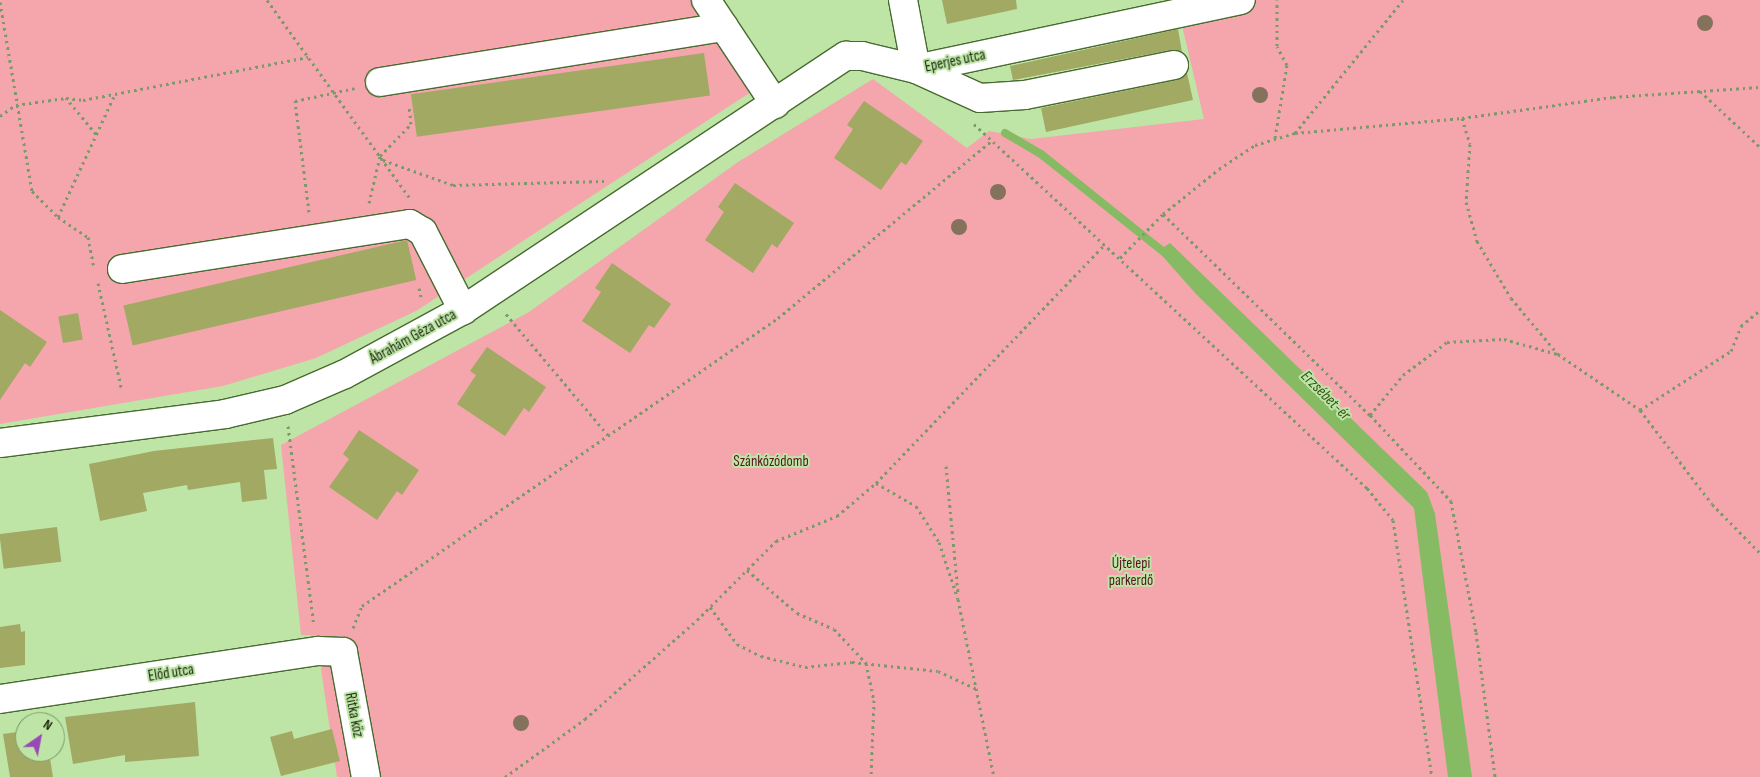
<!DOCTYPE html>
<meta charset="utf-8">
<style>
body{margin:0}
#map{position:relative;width:1760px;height:777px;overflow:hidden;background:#bee5a6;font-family:"Sofia Sans Condensed",sans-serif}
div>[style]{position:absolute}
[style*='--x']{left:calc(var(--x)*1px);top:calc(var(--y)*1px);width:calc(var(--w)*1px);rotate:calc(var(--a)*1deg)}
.green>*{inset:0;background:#f4a6ac}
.water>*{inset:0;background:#86bb63}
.stream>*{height:8px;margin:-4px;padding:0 4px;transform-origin:4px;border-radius:4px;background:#86bb63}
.building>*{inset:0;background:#a1a963;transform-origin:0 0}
.path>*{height:3px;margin-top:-1.5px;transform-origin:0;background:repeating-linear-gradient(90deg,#7b9969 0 2.5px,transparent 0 6.5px)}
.roads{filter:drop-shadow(1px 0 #486a30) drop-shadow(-1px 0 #486a30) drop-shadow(0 1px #486a30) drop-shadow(0 -1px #486a30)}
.minor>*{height:28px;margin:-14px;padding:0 14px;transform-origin:14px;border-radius:14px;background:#fff}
.trees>*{width:16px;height:16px;margin:-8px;border-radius:50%;background:#85725c}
span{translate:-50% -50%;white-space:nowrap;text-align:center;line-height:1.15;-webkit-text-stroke:4px #bee5a6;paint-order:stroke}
.street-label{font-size:15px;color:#17260d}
.park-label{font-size:15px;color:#561420}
.water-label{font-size:16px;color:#34561a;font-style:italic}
.north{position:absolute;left:15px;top:712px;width:50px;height:50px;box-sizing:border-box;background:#bee5a6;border:1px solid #7b9969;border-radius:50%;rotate:33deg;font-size:14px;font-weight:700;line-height:20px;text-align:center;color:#17260d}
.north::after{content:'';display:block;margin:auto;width:18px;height:22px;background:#9749ba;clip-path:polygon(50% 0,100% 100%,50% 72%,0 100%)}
</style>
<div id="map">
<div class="green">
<div style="clip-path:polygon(0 0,692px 0,754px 90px,416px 311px,316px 358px,223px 386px,0 424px)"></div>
<div style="clip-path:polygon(1176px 0,1760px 0,1760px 777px,337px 777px,321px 669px,325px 657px,351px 637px,301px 635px,281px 445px,529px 312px,738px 162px,873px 79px,967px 148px,989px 131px,1031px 139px,1204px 119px)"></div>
</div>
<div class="water">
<div style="clip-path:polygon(1170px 243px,1427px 492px,1435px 514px,1472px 777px,1448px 777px,1414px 508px,1196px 294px,1158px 251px)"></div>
</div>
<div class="stream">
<div style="--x:1005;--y:133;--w:42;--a:30.3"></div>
<div style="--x:1041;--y:154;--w:164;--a:38.6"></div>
</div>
<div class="building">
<div style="clip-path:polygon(942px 0,1016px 0,1017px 9px,947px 24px)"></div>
<div style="clip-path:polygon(1178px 29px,1182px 52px,1171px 50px,1013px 80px,1010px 66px)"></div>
<div style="left:704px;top:53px;width:43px;height:296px;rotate:82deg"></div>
<div style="clip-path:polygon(1187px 73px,1193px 100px,1046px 132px,1041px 108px,1177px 80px)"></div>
<div style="clip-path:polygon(864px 101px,923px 141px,906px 165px,901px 162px,881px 190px,834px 158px,853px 129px,847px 125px)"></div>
<div style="clip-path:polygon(735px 183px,794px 223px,777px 248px,772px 244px,753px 273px,705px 240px,724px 212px,718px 207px)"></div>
<div style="left:407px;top:240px;width:41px;height:291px;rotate:77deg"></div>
<div style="clip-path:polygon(612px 263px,671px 304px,654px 328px,649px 325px,630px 353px,582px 321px,601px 292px,595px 288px)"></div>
<div style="clip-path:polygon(0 310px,47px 342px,30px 367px,25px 363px,0 400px)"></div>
<div style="left:78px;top:313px;width:27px;height:20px;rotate:80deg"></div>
<div style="clip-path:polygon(487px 347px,546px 387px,529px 412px,524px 408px,505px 436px,457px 404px,476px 375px,470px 371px)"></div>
<div style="clip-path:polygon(359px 430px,419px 470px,402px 495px,397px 491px,377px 520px,329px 487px,349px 459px,343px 454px)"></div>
<div style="clip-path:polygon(273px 438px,277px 469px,264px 470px,267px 499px,242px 502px,240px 482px,188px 490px,187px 485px,143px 493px,147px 511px,100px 521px,89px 464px,154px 451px)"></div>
<div style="left:57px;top:527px;width:35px;height:58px;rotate:83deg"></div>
<div style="clip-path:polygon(20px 624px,21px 632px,25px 631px,25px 665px,0 668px,0 627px)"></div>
<div style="clip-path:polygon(195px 702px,199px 756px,125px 762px,125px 755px,73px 764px,65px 717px)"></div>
<div style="clip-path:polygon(332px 729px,340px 761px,281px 776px,270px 737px,292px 731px,294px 739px)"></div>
<div style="clip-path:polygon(25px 731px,25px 752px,49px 752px,53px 777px,10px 777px,3px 734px)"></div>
</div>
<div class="path">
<div style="--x:267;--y:0;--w:244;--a:54.2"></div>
<div style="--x:0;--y:2;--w:192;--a:80.4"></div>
<div style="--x:32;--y:191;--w:37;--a:45"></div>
<div style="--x:58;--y:217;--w:36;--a:34"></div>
<div style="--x:88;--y:237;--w:31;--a:79"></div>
<div style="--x:1700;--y:91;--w:82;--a:43"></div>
<div style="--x:0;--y:116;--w:19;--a:-35"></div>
<div style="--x:16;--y:105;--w:50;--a:-8"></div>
<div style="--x:1462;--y:118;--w:27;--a:73"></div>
<div style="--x:1470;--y:144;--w:58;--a:93.9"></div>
<div style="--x:1466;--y:202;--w:41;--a:74.2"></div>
<div style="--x:1477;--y:241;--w:66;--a:59.2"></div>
<div style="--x:1511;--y:298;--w:73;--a:50"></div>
<div style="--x:1558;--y:354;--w:99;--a:34.3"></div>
<div style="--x:1640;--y:410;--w:118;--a:52.5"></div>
<div style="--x:1712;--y:504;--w:69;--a:45.6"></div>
<div style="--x:974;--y:124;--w:536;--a:42.81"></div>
<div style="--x:1367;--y:488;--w:41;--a:50.9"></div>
<div style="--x:1393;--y:520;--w:260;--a:81.4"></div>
<div style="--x:1295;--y:133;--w:171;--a:-50.9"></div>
<div style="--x:96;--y:134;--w:47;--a:-129.8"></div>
<div style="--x:66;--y:98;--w:17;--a:7"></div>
<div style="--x:83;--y:100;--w:229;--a:-10.8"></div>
<div style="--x:1275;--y:138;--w:74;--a:-80.7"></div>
<div style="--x:1287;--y:65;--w:21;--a:-118"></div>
<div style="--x:1277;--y:46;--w:46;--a:-90"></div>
<div style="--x:383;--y:160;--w:74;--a:19.7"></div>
<div style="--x:453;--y:185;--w:151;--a:-1.5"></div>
<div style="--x:369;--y:203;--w:48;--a:-76.8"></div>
<div style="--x:380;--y:156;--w:45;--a:-45.9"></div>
<div style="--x:411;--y:124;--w:19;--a:-96"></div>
<div style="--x:309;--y:212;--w:112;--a:-97.2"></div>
<div style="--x:295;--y:101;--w:61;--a:-12.2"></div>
<div style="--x:1163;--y:214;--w:289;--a:44.2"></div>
<div style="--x:1370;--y:415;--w:118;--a:46.7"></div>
<div style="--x:1451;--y:501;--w:133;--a:79.2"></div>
<div style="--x:1476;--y:632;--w:146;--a:82.5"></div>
<div style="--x:58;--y:217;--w:136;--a:-65.1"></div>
<div style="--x:1120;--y:258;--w:62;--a:-45.7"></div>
<div style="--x:1163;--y:214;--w:72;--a:-38.8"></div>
<div style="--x:1219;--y:169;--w:43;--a:-33.7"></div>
<div style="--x:1255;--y:145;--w:42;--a:-16.7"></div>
<div style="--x:1295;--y:133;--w:168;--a:-5.1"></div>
<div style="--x:1462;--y:118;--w:152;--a:-7.9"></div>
<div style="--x:1613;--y:97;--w:147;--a:-3.9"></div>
<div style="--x:98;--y:283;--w:107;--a:77.5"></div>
<div style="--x:419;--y:288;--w:9;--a:77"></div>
<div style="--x:506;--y:314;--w:158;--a:49.9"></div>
<div style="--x:1640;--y:410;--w:108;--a:-33"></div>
<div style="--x:1731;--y:351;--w:27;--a:-68"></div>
<div style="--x:1741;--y:326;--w:25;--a:-40"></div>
<div style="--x:1370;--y:415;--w:52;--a:-50.5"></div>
<div style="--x:1403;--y:375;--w:55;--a:-36.9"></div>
<div style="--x:1447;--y:342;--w:57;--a:-3"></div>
<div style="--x:1504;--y:339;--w:55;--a:15.8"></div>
<div style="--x:288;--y:426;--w:201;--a:82.6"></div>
<div style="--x:946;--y:466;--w:128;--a:84.6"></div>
<div style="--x:876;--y:483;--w:46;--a:29.9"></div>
<div style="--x:916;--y:506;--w:43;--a:57.4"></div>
<div style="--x:939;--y:542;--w:60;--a:71.6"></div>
<div style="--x:958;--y:599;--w:182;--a:78.6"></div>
<div style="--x:747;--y:570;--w:66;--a:40.7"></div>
<div style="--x:797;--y:613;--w:40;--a:23.4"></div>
<div style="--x:834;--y:629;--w:47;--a:46.7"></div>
<div style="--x:866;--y:663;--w:38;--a:78"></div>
<div style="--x:874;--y:700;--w:77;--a:92.2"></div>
<div style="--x:710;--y:607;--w:46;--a:53.9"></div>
<div style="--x:737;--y:644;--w:27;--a:27"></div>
<div style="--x:761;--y:656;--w:45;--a:14"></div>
<div style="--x:805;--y:667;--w:47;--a:-6.1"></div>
<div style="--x:852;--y:662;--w:86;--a:6"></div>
<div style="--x:938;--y:671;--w:43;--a:24.8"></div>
<div style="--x:353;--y:628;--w:24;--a:-68"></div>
<div style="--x:362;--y:606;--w:506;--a:-34.7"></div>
<div style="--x:778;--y:318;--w:277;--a:-39.7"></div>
<div style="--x:505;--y:777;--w:99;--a:-35.9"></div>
<div style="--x:585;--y:719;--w:149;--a:-41.5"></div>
<div style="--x:697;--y:620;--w:112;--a:-45"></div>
<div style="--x:776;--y:541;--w:66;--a:-22.3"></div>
<div style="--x:837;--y:516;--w:51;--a:-40.2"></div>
<div style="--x:876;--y:483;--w:331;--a:-46.2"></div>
</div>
<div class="roads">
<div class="minor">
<div style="--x:706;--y:0;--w:125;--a:56.4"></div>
<div style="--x:903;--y:0;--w:70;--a:79.3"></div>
<div style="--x:916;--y:69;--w:70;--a:24.4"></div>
<div style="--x:980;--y:98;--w:45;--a:-3.8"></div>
<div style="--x:1025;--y:95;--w:152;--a:-11.4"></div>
<div style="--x:380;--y:82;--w:348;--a:-9.1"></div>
<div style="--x:122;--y:269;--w:291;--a:-8.9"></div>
<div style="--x:410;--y:224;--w:15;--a:32"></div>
<div style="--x:423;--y:232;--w:88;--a:62.9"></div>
<div style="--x:0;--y:443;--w:227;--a:-7.3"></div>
<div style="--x:225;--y:414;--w:62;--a:-13.1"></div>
<div style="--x:285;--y:400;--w:65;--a:-23.4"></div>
<div style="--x:345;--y:374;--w:134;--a:-28.5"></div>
<div style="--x:463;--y:310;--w:460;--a:-33.6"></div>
<div style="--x:846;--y:56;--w:16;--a:0"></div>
<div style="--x:862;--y:56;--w:56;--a:13.5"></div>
<div style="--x:916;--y:69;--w:332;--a:-12"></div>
<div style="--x:0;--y:699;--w:322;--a:-8.6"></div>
<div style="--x:318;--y:651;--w:25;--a:2"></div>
<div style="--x:343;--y:652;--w:127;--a:79.6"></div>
</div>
</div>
<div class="trees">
<div style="left:1705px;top:23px"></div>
<div style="left:1260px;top:95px"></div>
<div style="left:998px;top:192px"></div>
<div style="left:959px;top:227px"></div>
<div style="left:521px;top:723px"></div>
</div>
<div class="street-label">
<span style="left:955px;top:61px;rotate:-12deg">Eperjes utca</span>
<span style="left:413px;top:337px;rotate:-29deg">Ábrahám Géza utca</span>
<span style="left:171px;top:673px;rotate:-9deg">Előd utca</span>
<span style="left:354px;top:715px;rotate:79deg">Ritka köz</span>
</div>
<div class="park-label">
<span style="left:771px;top:462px">Szánkózódomb</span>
<span style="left:1131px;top:572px">Újtelepi<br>parkerdő</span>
</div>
<div class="water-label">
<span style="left:1325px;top:396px;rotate:45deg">Erzsébet-ér</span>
</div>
<div class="north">N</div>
</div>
